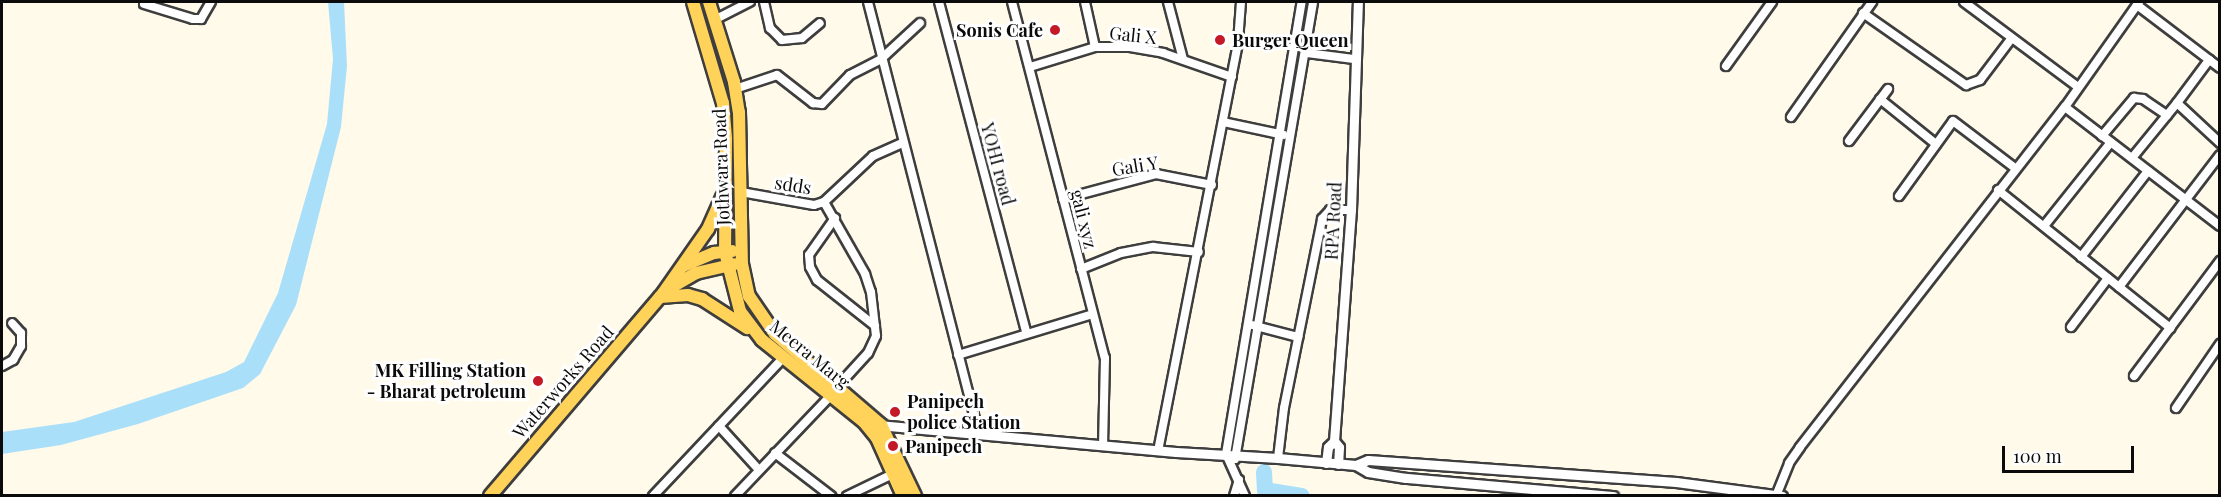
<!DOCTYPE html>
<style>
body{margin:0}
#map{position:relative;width:2221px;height:497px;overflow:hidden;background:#fffaea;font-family:"Playfair Display",serif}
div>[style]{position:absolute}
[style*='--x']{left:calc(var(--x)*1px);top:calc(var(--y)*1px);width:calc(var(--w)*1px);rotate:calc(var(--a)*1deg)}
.water>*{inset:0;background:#aadffa}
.river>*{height:16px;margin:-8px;padding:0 8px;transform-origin:8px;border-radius:8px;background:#aadffa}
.roads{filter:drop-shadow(2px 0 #3e3e3e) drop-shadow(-2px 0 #3e3e3e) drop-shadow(0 2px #3e3e3e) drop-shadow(0 -2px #3e3e3e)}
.minor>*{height:8px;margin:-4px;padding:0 4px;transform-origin:4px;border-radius:4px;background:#fff}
.tertiary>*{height:9px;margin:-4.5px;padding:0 4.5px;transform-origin:4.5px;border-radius:4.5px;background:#fff}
.primary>*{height:12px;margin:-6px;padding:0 6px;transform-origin:6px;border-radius:6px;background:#ffd25a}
.dots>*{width:16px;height:16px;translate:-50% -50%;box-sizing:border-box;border:3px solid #fff;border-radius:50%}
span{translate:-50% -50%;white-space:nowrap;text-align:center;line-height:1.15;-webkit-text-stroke:6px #fff;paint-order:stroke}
.poi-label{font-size:18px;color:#0b0b0b;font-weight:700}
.right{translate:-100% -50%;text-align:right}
.left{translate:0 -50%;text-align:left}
.street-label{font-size:18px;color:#0b0b0b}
.frame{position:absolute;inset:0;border:3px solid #0b0b0b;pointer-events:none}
.scale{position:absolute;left:2002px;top:446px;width:132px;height:27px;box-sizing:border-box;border:3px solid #0b0b0b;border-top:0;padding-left:8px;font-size:18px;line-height:21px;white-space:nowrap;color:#0b0b0b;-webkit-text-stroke:4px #fff;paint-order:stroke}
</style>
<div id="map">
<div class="water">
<div style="clip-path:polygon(328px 2px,344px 2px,347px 66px,341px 127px,296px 305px,260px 374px,243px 388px,138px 424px,61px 445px,2px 454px,2px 432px,74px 422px,226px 372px,244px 362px,278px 293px,327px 124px,333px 59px)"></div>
</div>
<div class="river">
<div style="--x:1264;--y:472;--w:18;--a:87"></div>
<div style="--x:1265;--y:490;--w:37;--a:9"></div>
</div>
<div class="roads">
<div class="minor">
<div style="--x:764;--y:2;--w:27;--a:77"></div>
<div style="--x:770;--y:28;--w:17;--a:45"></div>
<div style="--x:782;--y:40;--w:20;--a:-6"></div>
<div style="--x:802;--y:38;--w:23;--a:-40"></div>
<div style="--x:868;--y:2;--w:446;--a:75.6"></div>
<div style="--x:939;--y:2;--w:343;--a:75.2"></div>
<div style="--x:1012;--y:2;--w:368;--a:75.4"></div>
<div style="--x:1105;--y:358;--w:88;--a:91.3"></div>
<div style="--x:1085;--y:2;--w:46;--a:77.5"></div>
<div style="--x:1168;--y:2;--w:59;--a:75.3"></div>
<div style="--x:1964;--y:2;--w:142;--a:36.7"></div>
<div style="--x:144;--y:4;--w:51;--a:17"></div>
<div style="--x:193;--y:19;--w:8;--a:0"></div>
<div style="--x:201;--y:19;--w:20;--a:-60"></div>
<div style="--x:2137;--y:5;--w:104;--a:37.2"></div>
<div style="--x:1863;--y:13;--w:126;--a:35"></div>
<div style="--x:1966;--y:85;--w:15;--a:-20"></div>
<div style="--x:1980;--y:80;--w:51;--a:-52.9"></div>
<div style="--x:716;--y:19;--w:38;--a:-27"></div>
<div style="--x:1307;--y:53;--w:47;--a:7.3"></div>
<div style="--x:1726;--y:66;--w:79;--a:-54.3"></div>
<div style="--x:1030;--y:67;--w:68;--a:-17.1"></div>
<div style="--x:1095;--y:47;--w:35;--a:0"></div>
<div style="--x:1130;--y:47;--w:34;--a:10"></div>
<div style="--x:1163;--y:53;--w:73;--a:19.2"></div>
<div style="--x:735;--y:89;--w:44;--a:-18.4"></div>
<div style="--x:777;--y:75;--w:46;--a:37.9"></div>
<div style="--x:813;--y:103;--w:9;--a:6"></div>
<div style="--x:822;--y:104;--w:40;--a:-46"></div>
<div style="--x:850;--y:75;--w:35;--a:-27"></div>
<div style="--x:881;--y:59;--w:53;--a:-42.7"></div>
<div style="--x:1880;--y:99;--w:72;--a:38.8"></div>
<div style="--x:2177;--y:103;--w:54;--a:-53.3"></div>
<div style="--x:2065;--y:107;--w:195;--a:37.5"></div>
<div style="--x:1791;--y:117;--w:141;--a:-54.8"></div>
<div style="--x:1223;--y:122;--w:62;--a:12"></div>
<div style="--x:2102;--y:136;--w:50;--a:-49.9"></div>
<div style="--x:2134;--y:98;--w:9;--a:6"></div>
<div style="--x:2143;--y:99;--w:29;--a:34"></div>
<div style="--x:1849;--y:141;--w:65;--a:-53.1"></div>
<div style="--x:2132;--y:158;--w:71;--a:-50.7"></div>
<div style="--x:2177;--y:103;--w:59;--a:42.9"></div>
<div style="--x:1998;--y:190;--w:221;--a:38.7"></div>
<div style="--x:741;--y:192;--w:74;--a:10.1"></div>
<div style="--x:814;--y:205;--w:10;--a:-17"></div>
<div style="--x:824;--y:202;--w:67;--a:-43.2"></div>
<div style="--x:873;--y:156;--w:32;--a:-24"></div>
<div style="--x:1899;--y:196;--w:92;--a:-54.2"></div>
<div style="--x:1953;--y:121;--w:78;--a:37.2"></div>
<div style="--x:1063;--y:199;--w:96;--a:-15"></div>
<div style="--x:1156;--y:174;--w:57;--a:11.1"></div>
<div style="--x:824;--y:202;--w:83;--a:60.3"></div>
<div style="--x:865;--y:274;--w:19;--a:72"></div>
<div style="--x:871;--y:292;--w:44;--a:83.5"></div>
<div style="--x:876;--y:336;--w:19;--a:115"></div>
<div style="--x:868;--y:353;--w:46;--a:132.4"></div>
<div style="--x:835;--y:218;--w:45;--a:125.1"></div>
<div style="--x:809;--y:255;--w:12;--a:85"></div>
<div style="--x:810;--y:267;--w:15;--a:62"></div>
<div style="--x:817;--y:280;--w:74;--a:38.4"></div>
<div style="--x:2044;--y:226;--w:107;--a:-51.4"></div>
<div style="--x:2081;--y:257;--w:109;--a:-52.1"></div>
<div style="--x:1081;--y:269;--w:43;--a:-21.8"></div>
<div style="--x:1121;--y:253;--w:33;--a:-11"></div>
<div style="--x:1153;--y:247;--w:46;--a:6.2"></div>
<div style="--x:2119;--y:287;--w:166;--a:-52.6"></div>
<div style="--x:1252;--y:325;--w:48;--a:14.6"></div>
<div style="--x:2071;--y:327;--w:61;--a:-52.9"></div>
<div style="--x:958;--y:355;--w:141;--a:-16.9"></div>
<div style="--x:2;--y:366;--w:13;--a:-29"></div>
<div style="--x:13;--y:360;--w:16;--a:-60"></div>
<div style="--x:21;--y:346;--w:13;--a:-90"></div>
<div style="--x:21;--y:333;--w:13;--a:-132"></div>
<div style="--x:2134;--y:376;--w:144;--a:-53.2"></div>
<div style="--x:2176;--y:408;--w:78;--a:-55.5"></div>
<div style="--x:719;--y:426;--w:59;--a:47.7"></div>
<div style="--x:1158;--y:451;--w:417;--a:-78.9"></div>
<div style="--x:1238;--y:42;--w:40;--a:-85.7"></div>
<div style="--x:775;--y:453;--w:71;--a:37.5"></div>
<div style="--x:1278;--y:458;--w:50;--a:-83.2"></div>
<div style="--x:1284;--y:408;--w:193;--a:-78.6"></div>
<div style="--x:1322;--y:219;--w:12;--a:-48"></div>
<div style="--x:1330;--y:210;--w:21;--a:0"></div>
<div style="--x:1235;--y:459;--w:464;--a:-80.3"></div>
<div style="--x:653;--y:496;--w:191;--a:-46.7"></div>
<div style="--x:735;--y:496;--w:141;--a:-46.4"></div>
<div style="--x:847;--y:496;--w:51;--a:-25.6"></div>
<div style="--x:1234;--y:496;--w:17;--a:-73"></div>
<div style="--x:1245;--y:496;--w:46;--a:-114.3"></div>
<div style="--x:1226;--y:454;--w:458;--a:-80.5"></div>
<div style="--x:1776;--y:496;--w:35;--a:-68"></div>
<div style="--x:1789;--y:463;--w:19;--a:-55"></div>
<div style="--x:1800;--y:447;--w:431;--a:-52.1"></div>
<div style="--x:2065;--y:107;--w:128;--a:-54.8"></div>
</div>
<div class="tertiary">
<div style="--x:878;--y:425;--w:299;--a:5.2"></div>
<div style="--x:1176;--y:452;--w:102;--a:3.4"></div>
<div style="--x:1278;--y:458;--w:78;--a:5.1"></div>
<div style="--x:1356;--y:465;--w:14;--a:30"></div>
<div style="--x:1368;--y:472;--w:38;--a:9"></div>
<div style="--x:1406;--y:478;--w:208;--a:5"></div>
<div style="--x:1334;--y:441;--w:232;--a:-85.8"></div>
<div style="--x:1351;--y:210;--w:208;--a:-88.1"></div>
<div style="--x:1326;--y:463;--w:16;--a:-83"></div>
<div style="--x:1328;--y:447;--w:8;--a:-45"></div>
<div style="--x:1334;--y:441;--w:8;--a:50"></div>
<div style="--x:1339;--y:447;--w:17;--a:93"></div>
<div style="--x:1356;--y:465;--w:13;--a:-23"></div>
<div style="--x:1368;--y:460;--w:309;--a:4.1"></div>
<div style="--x:1676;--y:482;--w:107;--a:7.5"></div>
</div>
<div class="primary">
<div style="--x:693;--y:2;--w:105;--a:73.5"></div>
<div style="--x:723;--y:103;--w:36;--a:85"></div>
<div style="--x:726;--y:139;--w:113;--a:90.5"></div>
<div style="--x:725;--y:252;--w:61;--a:75.7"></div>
<div style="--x:740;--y:311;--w:36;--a:53"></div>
<div style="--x:762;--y:340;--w:131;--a:38.8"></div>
<div style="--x:864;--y:422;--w:21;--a:51"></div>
<div style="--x:877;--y:438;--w:64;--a:65.9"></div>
<div style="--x:709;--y:2;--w:84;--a:72.6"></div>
<div style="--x:734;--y:82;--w:30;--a:81"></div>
<div style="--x:739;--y:112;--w:152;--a:88.9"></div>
<div style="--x:742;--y:264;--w:33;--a:78"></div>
<div style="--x:749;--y:296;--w:46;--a:55.6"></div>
<div style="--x:775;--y:334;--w:140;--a:40.6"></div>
<div style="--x:881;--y:425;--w:79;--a:64.4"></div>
<div style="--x:683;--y:266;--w:34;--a:-23"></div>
<div style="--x:714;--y:253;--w:18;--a:-6"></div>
<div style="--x:670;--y:288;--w:30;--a:-30"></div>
<div style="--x:696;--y:273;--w:39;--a:-13"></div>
<div style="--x:660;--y:297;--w:28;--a:-4"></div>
<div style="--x:688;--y:295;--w:15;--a:16"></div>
<div style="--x:702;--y:299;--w:54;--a:32.8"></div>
<div style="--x:490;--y:496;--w:268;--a:-49.5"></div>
<div style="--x:664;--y:292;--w:77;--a:-55.1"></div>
<div style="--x:708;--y:229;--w:35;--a:-66"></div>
</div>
</div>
<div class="dots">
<div style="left:1055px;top:30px;background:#c41a27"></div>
<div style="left:1220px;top:40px;background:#c41a27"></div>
<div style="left:538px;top:381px;background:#c41a27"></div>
<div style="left:895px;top:412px;background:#c41a27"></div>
<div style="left:893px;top:446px;background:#c41a27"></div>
</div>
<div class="poi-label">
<span class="right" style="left:1043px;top:30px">Sonis Cafe</span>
<span class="left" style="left:1232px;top:40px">Burger Queen</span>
<span class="right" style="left:526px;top:381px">MK Filling Station<br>- Bharat petroleum</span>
<span class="left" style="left:907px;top:412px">Panipech<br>police Station</span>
<span class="left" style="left:905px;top:446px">Panipech</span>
</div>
<div class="street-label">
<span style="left:1133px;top:35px;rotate:6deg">Gali X</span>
<span style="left:998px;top:164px;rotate:75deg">YOHI road</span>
<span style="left:1135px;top:166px;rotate:-9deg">Gali Y</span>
<span style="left:721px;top:167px;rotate:-92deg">Jothwara Road</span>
<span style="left:793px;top:185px;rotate:9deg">sdds</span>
<span style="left:1084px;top:219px;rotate:76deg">gali xyz</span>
<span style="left:1333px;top:221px;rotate:-87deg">RPA Road</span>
<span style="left:810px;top:354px;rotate:39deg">Meera Marg</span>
<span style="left:563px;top:382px;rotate:-49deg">Waterworks Road</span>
</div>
<div class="frame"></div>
<div class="scale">100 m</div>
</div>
